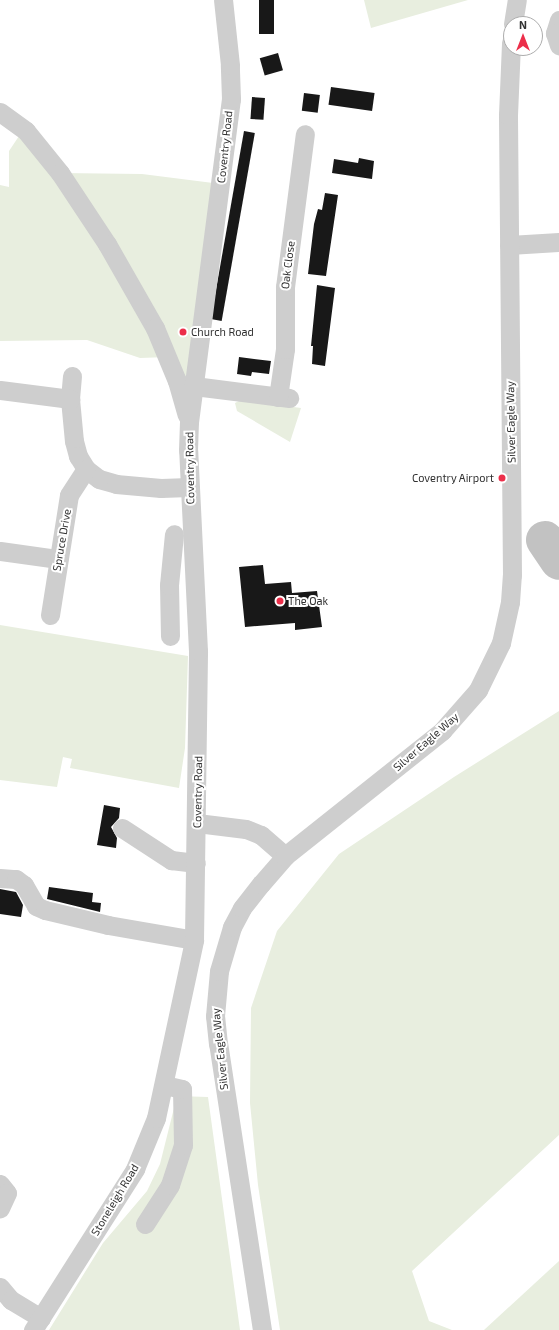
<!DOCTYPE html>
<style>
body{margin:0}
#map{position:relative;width:559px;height:1330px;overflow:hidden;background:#fff;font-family:"Exo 2",sans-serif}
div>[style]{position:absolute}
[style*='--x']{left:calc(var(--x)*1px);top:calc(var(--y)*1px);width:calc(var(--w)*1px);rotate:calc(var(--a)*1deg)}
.green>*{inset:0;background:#e8eedf}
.taxiway>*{height:38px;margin:-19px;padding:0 19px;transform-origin:19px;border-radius:19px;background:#c2c2c2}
.building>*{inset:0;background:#181818;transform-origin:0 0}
.minor>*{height:19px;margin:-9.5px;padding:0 9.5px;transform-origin:9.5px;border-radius:9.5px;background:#cecece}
.dots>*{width:11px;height:11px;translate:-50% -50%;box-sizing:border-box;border:2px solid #fff;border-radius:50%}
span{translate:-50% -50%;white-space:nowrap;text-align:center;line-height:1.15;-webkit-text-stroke:4px #fff;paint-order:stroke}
.street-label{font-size:11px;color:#313131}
.poi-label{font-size:11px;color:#313131}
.left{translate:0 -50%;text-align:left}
.right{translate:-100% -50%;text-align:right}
.north{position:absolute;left:503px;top:16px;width:40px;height:40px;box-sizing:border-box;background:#fff;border:1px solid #adadad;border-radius:50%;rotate:0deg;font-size:11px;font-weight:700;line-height:16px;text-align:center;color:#313131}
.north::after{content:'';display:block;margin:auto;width:14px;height:18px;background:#ec2f4a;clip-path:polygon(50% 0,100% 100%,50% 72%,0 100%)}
</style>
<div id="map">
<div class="green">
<div style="clip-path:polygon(364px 0,468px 0,371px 28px)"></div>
<div style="clip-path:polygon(19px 136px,60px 173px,142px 174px,221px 184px,189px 422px,168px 357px,140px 358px,87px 340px,0 341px,0 185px,9px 187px,9px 151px)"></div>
<div style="clip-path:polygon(241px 400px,301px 408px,290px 442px,237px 411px,235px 403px)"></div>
<div style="clip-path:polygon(0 625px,188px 656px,185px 748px,179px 788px,70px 768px,72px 759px,63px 757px,57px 787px,0 780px)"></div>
<div style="clip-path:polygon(559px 711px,559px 1135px,412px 1271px,429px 1321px,452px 1330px,280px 1330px,258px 1185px,250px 1103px,251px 1008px,277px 931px,339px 854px,454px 777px)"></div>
<div style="clip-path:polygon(177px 1096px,208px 1097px,240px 1330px,49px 1330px,103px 1243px,147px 1191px,160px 1164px)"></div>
<div style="clip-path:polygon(559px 1261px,559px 1330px,484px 1330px)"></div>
</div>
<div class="taxiway">
<div style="--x:545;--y:540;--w:25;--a:56"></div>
</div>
<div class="building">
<div style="left:259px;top:0;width:15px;height:34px"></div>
<div style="left:278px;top:53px;width:18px;height:19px;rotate:74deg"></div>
<div style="left:331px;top:87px;width:44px;height:18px;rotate:8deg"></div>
<div style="left:304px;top:93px;width:16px;height:18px;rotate:7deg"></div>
<div style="left:252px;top:97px;width:13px;height:22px;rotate:4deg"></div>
<div style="left:244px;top:131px;width:11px;height:191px;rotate:10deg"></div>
<div style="clip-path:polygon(359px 158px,374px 161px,372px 179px,332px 173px,334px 159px,358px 163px)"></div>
<div style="clip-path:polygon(325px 193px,338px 195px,326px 276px,308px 274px,314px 224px,318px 209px,322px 210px)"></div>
<div style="clip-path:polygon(317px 285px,335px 288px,325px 366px,312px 364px,313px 346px,311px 346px)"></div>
<div style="clip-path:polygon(239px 357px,271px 361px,269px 374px,252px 372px,251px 376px,237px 374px)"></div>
<div style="clip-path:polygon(263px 565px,265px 584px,291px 582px,292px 593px,317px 591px,322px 627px,295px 630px,295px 623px,245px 627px,239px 567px)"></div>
<div style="clip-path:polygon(104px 805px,120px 808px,119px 818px,111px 827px,117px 838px,116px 848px,97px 845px)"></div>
<div style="clip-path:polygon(49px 887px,93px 893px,92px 902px,101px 903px,100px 912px,47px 899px)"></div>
<div style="clip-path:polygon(0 889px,16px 892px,23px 905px,21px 917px,0 914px)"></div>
</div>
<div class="minor">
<div style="--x:559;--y:20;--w:14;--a:107"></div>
<div style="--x:555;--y:33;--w:13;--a:72"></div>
<div style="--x:513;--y:24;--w:24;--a:-81"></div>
<div style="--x:0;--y:112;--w:32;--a:36"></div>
<div style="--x:26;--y:131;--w:54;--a:51"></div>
<div style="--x:60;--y:173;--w:85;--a:56.5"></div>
<div style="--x:107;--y:244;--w:97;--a:60.3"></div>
<div style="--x:155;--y:328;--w:57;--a:67.5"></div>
<div style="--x:177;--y:381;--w:35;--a:74"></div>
<div style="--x:509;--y:245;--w:50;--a:-3.4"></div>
<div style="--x:72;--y:376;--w:23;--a:95"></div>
<div style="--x:70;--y:399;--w:42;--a:84.6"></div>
<div style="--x:74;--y:441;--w:16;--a:75"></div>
<div style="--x:78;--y:456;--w:15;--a:58"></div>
<div style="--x:86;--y:469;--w:16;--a:38"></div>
<div style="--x:99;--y:479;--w:18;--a:16"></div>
<div style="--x:116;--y:484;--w:45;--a:5.1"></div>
<div style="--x:161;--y:488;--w:28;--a:-2"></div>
<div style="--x:194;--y:386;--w:96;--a:7.2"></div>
<div style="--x:0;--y:390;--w:71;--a:7.3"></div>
<div style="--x:278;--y:397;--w:49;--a:-81.7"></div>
<div style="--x:285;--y:349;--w:62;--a:-90"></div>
<div style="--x:285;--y:287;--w:154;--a:-82.6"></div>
<div style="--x:0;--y:551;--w:59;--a:7.9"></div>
<div style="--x:50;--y:615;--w:121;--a:-81"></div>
<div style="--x:69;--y:495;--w:31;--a:-57"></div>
<div style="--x:170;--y:636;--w:51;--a:-91.1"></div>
<div style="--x:169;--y:585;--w:51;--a:-84.4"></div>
<div style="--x:197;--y:823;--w:49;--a:7"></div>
<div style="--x:246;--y:829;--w:16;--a:22"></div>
<div style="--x:261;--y:835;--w:32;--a:41"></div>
<div style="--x:122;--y:828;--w:59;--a:33.1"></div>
<div style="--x:171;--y:860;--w:25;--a:7"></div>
<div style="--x:0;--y:878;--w:16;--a:4"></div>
<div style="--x:16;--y:879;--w:10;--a:37"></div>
<div style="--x:24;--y:885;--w:24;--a:60"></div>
<div style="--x:36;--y:906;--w:10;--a:24"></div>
<div style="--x:45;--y:910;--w:65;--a:13.4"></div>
<div style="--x:108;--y:925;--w:87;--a:9.9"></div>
<div style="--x:0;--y:1184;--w:11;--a:52"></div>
<div style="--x:7;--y:1193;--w:17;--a:115"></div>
<div style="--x:145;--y:1224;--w:46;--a:-57.3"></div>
<div style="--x:170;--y:1185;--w:42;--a:-72"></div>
<div style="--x:183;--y:1145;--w:56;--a:-91"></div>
<div style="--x:182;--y:1089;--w:18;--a:-167"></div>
<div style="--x:0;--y:1287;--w:17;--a:50"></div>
<div style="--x:11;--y:1300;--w:35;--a:31"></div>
<div style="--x:33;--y:1330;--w:191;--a:-57.6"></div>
<div style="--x:135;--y:1169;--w:55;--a:-67.6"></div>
<div style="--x:156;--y:1118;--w:182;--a:-77.9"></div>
<div style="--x:194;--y:940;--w:289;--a:-89.2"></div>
<div style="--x:198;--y:651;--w:201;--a:-92.8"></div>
<div style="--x:188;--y:450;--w:28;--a:-88"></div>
<div style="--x:189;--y:422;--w:326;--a:-82.6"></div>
<div style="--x:231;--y:99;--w:34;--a:-92"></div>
<div style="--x:230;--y:65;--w:65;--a:-96.1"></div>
<div style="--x:262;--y:1330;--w:289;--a:-98.7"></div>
<div style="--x:218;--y:1044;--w:28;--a:-96"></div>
<div style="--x:215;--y:1016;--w:45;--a:-84.9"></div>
<div style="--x:219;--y:971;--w:46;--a:-73.5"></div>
<div style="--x:232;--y:927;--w:21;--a:-62"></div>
<div style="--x:242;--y:908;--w:31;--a:-52"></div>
<div style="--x:261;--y:884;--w:37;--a:-49"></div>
<div style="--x:285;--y:856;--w:201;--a:-38.5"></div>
<div style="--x:442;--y:731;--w:55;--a:-48.7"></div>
<div style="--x:478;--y:690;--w:52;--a:-63.9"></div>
<div style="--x:501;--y:643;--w:42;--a:-77.6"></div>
<div style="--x:510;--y:602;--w:27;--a:-86"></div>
<div style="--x:512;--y:575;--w:460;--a:-90.5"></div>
<div style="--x:508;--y:115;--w:73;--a:-87.6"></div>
</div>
<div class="dots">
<div style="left:183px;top:332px;background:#ec2f4a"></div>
<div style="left:502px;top:478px;background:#ec2f4a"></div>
<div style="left:280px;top:601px;background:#ec2f4a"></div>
</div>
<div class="street-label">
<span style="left:225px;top:147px;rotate:-84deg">Coventry Road</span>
<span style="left:288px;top:265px;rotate:-83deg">Oak Close</span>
<span style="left:511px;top:422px;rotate:-91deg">Silver Eagle Way</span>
<span style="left:190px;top:468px;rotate:-91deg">Coventry Road</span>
<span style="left:62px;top:540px;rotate:-80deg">Spruce Drive</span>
<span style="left:426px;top:742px;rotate:-41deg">Silver Eagle Way</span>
<span style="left:198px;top:792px;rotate:-89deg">Coventry Road</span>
<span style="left:220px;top:1049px;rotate:-96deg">Silver Eagle Way</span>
<span style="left:115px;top:1200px;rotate:-59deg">Stoneleigh Road</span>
</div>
<div class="poi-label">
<span class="left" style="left:191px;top:332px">Church Road</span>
<span class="right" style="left:494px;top:478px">Coventry Airport</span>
<span class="left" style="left:288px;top:601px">The Oak</span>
</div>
<div class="north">N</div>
</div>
